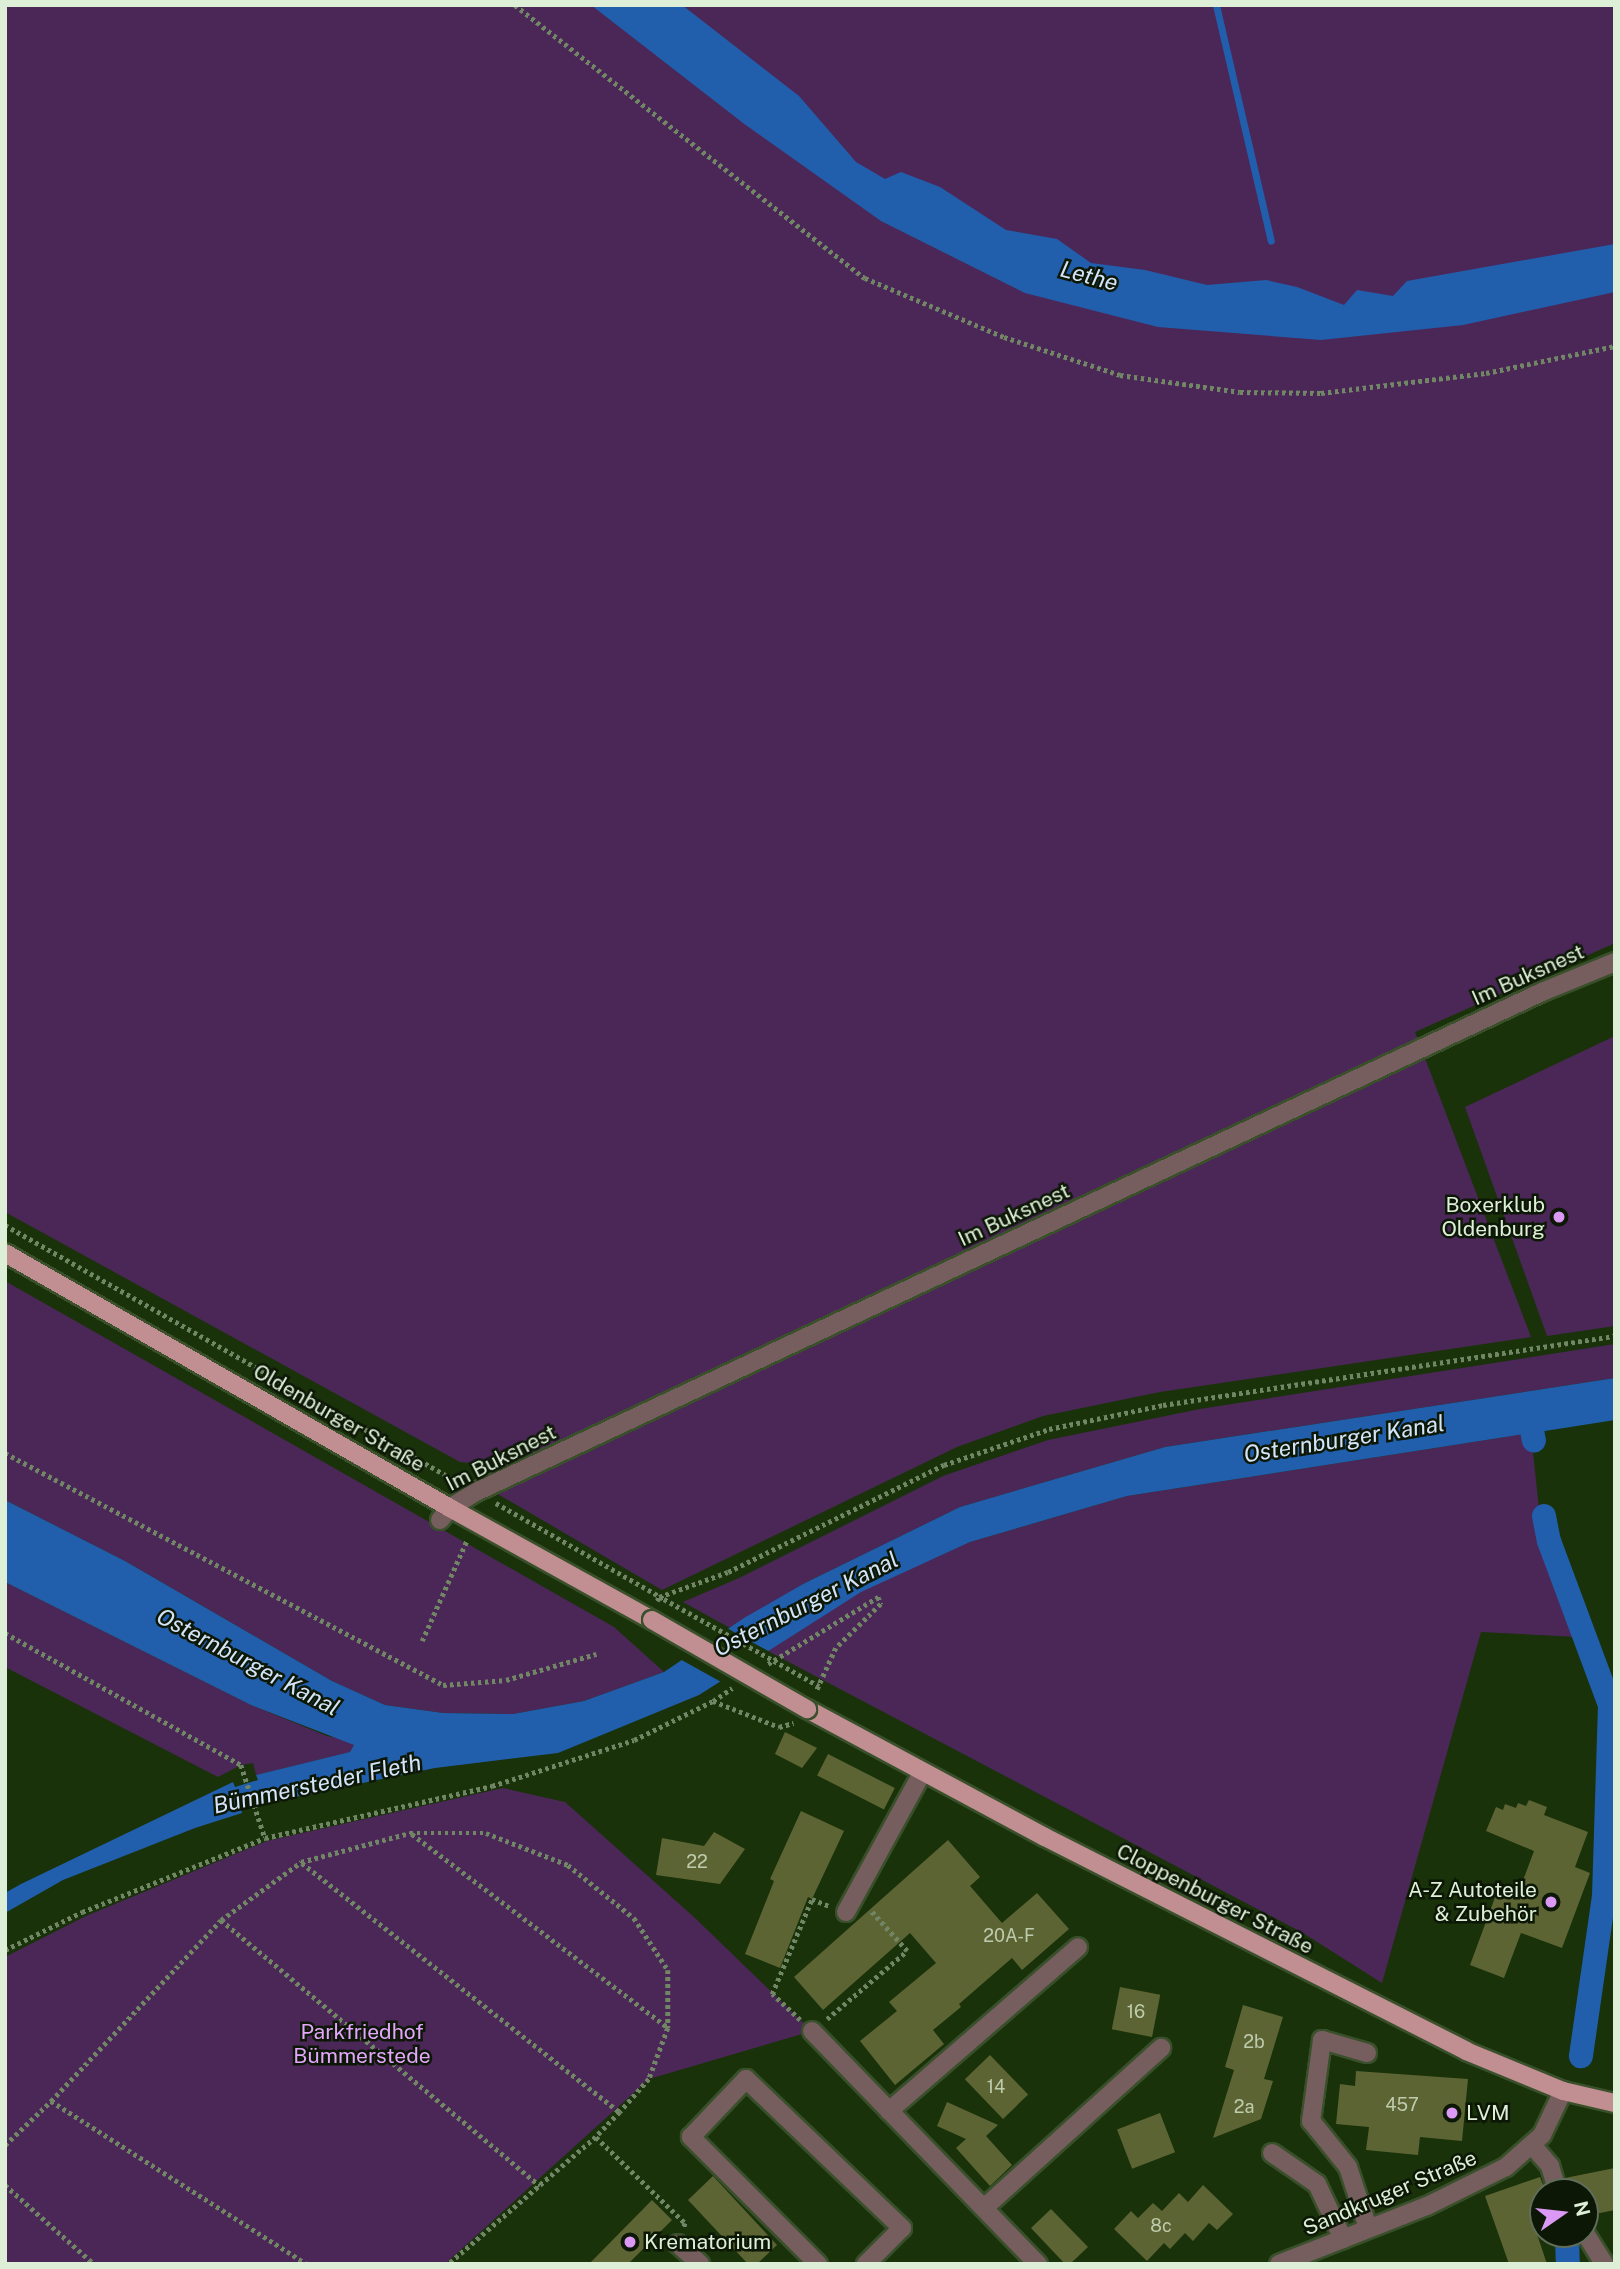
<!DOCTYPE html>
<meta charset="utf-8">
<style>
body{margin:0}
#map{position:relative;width:1620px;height:2269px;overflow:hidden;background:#19320a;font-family:"Public Sans",sans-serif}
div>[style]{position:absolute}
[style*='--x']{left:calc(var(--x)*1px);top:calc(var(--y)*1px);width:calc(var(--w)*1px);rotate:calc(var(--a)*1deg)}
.green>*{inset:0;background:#4b2758}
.water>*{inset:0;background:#215fad}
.pier>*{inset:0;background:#19320a}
.stream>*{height:7px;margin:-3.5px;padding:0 3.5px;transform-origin:3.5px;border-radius:3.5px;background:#215fad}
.canal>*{height:24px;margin:-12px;padding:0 12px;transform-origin:12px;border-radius:12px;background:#215fad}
.building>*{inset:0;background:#5d6433;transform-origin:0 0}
.path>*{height:4.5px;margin-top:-2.25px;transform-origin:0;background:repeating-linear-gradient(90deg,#718665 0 3.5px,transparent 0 7px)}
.roads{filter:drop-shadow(2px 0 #39502b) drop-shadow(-2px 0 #39502b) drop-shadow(0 2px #39502b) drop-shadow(0 -2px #39502b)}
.minor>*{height:18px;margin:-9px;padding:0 9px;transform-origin:9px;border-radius:9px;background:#765d5e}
.major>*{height:18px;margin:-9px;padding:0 9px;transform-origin:9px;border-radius:9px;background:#c18f91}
.path-bridge>*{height:4.5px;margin-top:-2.25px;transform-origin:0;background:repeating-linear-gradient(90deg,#718665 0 3.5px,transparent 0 7px)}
.bridges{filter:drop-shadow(2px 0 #39502b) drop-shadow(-2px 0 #39502b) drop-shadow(0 2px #39502b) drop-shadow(0 -2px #39502b)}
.major-bridge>*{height:18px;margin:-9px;padding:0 9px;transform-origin:9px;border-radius:9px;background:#c18f91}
.dots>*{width:19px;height:19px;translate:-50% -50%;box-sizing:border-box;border:4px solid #0c1706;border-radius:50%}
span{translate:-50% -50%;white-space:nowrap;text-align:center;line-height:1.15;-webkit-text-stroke:5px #0c1706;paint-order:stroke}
.number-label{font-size:18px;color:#beccae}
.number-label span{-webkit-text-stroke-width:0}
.street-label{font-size:21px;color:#deefd7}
.poi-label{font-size:21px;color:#deefd7}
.right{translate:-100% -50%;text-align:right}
.left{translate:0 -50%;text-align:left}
.park-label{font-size:21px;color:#e4a6fd}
.water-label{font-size:23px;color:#d4e4f9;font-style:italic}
.frame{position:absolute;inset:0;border:7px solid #deefd7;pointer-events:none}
.north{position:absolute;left:1529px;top:2178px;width:70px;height:70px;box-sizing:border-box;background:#0c1706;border:2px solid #606d5a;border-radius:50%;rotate:76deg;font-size:19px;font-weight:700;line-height:28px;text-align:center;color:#deefd7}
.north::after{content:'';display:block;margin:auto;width:24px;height:32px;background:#db99f5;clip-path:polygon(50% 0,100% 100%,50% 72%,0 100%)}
</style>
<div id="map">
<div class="green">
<div style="clip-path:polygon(5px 5px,1615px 5px,1615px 943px,1415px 1032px,1531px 1337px,1160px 1392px,1043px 1416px,957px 1447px,662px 1590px,496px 1493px,537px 1470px,460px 1462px,5px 1212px)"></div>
<div style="clip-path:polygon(1615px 1036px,1615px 1326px,1547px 1336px,1465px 1107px)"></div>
<div style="clip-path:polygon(5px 1281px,614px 1627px,664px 1672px,584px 1701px,513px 1714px,443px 1713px,385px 1705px,332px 1681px,125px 1561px,5px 1500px)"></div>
<div style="clip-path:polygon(1615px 1344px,1615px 1378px,1165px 1447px,960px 1507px,803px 1584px,730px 1628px,683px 1602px,739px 1578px,943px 1476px,1048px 1440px,1200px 1409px)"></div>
<div style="clip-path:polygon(1531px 1433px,1541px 1528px,1578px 1637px,1481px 1632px,1382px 1983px,1303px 1933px,766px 1650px,861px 1591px,970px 1542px,1127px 1496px)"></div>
<div style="clip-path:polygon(5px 1582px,251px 1705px,327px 1736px,347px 1740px,354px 1745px,351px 1752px,256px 1775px,253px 1763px,241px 1765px,218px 1777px,5px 1667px)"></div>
<div style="clip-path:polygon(503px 1788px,565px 1802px,695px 1918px,812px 2031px,649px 2079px,445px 2264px,5px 2264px,5px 1957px,86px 1916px,267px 1841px)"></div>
</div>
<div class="water">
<div style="clip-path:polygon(591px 5px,682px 5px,799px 96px,856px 162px,885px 179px,901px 172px,940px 187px,1006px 230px,1057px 239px,1091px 263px,1145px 270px,1207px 285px,1266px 280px,1297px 287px,1344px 305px,1357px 290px,1393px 296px,1407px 281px,1615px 244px,1615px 292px,1463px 325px,1321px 340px,1158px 327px,1025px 293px,881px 221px,743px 123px)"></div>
<div style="clip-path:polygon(1615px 1378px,1615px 1420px,1127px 1496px,970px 1542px,861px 1592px,699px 1695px,558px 1753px,435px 1768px,266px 1803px,263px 1799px,241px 1807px,242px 1813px,195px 1828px,63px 1880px,5px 1913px,5px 1893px,21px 1884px,233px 1782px,235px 1787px,258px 1780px,256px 1775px,350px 1752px,354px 1745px,251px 1705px,5px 1582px,5px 1500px,125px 1561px,332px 1681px,385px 1705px,443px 1713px,513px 1714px,584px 1701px,664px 1672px,744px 1618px,803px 1584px,960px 1507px,1165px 1447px)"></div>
</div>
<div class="pier">
<div style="clip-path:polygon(725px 1627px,770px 1652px,723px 1683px,678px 1658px)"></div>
</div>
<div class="stream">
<div style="--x:1216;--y:5;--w:242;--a:76.9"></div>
</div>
<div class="canal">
<div style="--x:1528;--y:1410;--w:31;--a:79"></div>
<div style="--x:1544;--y:1516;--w:25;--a:79"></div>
<div style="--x:1549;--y:1541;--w:175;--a:69.6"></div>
<div style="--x:1610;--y:1705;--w:191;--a:91.8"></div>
<div style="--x:1604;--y:1896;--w:162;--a:98.2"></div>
<div style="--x:1567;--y:2239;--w:25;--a:88"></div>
</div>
<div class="building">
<div style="clip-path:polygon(785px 1732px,817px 1748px,802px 1768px,775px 1754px)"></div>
<div style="left:828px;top:1754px;width:75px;height:24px;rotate:27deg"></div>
<div style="clip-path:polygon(1529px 1800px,1547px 1807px,1544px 1815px,1588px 1832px,1575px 1867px,1590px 1873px,1562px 1948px,1521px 1933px,1504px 1978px,1470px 1965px,1497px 1892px,1516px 1899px,1534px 1851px,1486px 1831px,1496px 1807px,1503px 1810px,1505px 1804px,1516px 1808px,1518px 1803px,1526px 1806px)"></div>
<div style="clip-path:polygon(801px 1811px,844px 1831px,812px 1899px,808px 1897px,780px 1968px,745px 1954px,774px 1881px,770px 1879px)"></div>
<div style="clip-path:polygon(714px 1832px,745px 1849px,720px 1884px,656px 1875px,662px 1838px,704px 1846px)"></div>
<div style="clip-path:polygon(948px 1840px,980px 1877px,970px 1886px,1002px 1923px,1037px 1893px,1069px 1929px,1022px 1970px,1012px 1958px,959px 2004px,961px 2007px,933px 2030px,944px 2044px,895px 2085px,860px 2041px,897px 2011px,889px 2002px,936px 1963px,910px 1933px,823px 2010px,794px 1977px)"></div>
<div style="left:1120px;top:1987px;width:41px;height:43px;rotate:11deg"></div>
<div style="clip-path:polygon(1243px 2005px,1283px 2017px,1264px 2079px,1273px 2081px,1261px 2119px,1213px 2138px,1234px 2070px,1225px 2067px)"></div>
<div style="left:990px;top:2055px;width:55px;height:35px;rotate:46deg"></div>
<div style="clip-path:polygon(1356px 2071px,1468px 2079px,1462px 2141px,1420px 2137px,1418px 2155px,1366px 2150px,1369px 2127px,1336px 2124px,1340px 2084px,1355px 2086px)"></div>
<div style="clip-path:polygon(947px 2102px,998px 2125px,986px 2136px,1012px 2165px,990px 2186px,956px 2148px,966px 2139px,937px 2126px)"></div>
<div style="left:1160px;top:2113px;width:42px;height:46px;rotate:69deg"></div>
<div style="clip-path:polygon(1615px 2168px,1615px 2210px,1585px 2216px,1585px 2192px,1569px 2192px,1565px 2178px)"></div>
<div style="clip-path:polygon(713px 2176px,777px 2245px,757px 2264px,748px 2264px,688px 2200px)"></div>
<div style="clip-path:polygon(1540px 2177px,1546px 2192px,1543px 2192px,1543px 2215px,1532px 2219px,1547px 2264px,1509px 2264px,1485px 2196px)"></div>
<div style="clip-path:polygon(1203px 2185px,1233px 2214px,1217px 2230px,1209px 2223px,1193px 2241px,1185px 2233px,1170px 2249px,1164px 2243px,1147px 2261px,1114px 2229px,1131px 2211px,1138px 2218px,1153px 2203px,1162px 2211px,1179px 2193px,1188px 2202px)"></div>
<div style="clip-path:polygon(652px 2200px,672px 2220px,628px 2264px,589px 2264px)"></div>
<div style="clip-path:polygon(1051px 2209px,1088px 2247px,1070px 2264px,1065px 2264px,1031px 2228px)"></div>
</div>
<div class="path">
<div style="--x:515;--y:5;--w:444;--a:38"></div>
<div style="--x:865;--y:278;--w:151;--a:23"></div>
<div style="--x:1004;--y:337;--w:122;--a:18.1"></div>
<div style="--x:1120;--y:375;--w:121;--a:8.1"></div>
<div style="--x:1240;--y:392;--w:81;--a:0.7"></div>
<div style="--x:1321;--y:393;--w:166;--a:-6.9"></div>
<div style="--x:1486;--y:373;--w:132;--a:-11.8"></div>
<div style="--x:5;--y:1225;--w:521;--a:29.57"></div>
<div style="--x:5;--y:1453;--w:496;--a:27.9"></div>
<div style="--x:443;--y:1685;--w:63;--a:-4.5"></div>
<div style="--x:506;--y:1680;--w:94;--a:-16.1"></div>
<div style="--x:496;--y:1503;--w:193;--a:29.7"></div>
<div style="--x:657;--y:1601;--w:4;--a:-63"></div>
<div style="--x:659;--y:1597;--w:73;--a:-19.9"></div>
<div style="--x:728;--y:1572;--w:241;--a:-26.4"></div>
<div style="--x:944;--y:1465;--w:111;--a:-18.9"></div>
<div style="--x:1049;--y:1429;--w:116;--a:-11.9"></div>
<div style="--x:1163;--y:1405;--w:457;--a:-8.7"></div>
<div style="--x:5;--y:1633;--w:270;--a:29.2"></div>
<div style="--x:241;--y:1765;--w:77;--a:71.8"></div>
<div style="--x:422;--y:1641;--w:111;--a:-66"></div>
<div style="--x:768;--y:1664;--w:129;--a:-31.3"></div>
<div style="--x:878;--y:1597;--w:8;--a:67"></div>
<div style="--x:881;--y:1604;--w:63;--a:135.6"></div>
<div style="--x:836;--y:1648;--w:48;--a:114.4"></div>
<div style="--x:713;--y:1701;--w:71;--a:21.5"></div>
<div style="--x:779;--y:1727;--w:15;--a:-16"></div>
<div style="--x:412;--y:1834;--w:320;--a:37.1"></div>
<div style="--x:302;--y:1863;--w:404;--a:38.1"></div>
<div style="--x:221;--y:1920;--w:415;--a:39.8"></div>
<div style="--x:5;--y:1950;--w:86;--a:-26.3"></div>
<div style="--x:82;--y:1912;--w:197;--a:-22"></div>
<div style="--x:265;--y:1838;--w:233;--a:-12.9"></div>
<div style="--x:492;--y:1786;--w:149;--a:-17.9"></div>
<div style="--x:634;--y:1740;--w:88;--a:-26.3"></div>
<div style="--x:713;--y:1701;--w:23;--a:-34"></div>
<div style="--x:827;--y:2019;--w:105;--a:-40.4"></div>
<div style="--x:907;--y:1951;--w:55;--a:-132.1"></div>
<div style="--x:800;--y:2020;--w:38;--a:-137"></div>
<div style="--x:772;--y:1994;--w:103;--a:-67.2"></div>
<div style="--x:812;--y:1899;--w:18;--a:22"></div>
<div style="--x:51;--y:2101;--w:303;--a:32.5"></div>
<div style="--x:596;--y:2137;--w:124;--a:44"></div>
<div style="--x:685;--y:2223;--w:5;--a:101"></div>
<div style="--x:5;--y:2145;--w:64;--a:-43.7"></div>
<div style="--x:51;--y:2101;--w:248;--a:-46.8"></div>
<div style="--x:221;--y:1920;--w:99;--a:-35.9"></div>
<div style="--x:301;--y:1862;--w:113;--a:-14.9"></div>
<div style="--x:410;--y:1833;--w:76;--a:0"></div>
<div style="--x:486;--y:1833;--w:88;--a:21.3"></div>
<div style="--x:568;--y:1865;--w:85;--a:38.8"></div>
<div style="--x:634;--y:1918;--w:62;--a:56.8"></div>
<div style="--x:668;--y:1970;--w:58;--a:90"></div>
<div style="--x:668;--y:2028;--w:54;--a:110.4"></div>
<div style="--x:649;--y:2079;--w:44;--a:131.3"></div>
<div style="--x:620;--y:2112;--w:35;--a:134"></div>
<div style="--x:596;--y:2137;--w:194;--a:139.2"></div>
<div style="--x:5;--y:2185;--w:119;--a:41.6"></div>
</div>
<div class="roads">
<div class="minor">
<div style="--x:440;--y:1520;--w:16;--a:-50"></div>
<div style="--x:450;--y:1508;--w:31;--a:-32"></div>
<div style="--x:476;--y:1492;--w:1177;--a:-25.13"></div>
<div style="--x:1542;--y:992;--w:79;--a:-22.3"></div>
<div style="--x:846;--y:1912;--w:158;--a:-61.3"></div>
<div style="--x:812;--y:2031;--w:325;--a:45.9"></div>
<div style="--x:1367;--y:2053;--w:47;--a:-163.9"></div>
<div style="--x:1322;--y:2040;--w:82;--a:97.7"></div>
<div style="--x:1311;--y:2121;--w:59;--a:51.2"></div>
<div style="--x:1348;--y:2167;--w:64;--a:71.8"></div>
<div style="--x:889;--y:2111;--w:250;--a:-40.9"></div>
<div style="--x:1532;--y:2145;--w:28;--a:49"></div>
<div style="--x:1550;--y:2166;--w:27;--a:73"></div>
<div style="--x:1272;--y:2153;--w:55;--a:34.6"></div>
<div style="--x:1317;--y:2184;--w:61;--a:64.7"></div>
<div style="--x:984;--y:2208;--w:239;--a:-42.1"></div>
<div style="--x:1585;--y:2233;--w:36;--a:58"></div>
<div style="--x:678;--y:2244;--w:30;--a:42"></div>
<div style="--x:818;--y:2264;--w:180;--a:-135"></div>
<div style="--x:691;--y:2137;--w:80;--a:-46.5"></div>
<div style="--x:746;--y:2079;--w:216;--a:43.7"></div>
<div style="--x:902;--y:2228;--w:51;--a:135"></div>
<div style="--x:1279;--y:2264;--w:159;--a:-21.4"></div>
<div style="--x:1427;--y:2206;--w:88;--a:-26.3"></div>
<div style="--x:1506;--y:2167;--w:48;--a:-41.6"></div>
<div style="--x:1542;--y:2135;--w:49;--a:-64.5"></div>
</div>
<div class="major">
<div style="--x:5;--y:1253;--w:513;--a:29.81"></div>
<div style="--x:450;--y:1508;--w:231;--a:29"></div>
<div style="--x:807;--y:1709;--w:270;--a:28.3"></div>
<div style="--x:1045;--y:1837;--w:472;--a:26.9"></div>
<div style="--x:1466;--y:2051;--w:105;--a:22.4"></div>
<div style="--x:1563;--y:2091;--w:53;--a:13"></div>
</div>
</div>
<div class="path-bridge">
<div style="--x:664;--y:1599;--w:178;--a:29.3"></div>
</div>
<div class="bridges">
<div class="major-bridge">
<div style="--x:652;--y:1620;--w:179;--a:29.9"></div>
</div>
</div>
<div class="dots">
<div style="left:1559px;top:1217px;background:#db99f5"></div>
<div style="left:1551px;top:1902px;background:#db99f5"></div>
<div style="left:1452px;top:2113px;background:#db99f5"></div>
<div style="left:630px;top:2242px;background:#db99f5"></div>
</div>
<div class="number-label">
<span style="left:697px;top:1862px">22</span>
<span style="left:1009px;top:1936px">20A-F</span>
<span style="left:1136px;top:2012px">16</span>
<span style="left:1254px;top:2042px">2b</span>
<span style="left:996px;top:2087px">14</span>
<span style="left:1402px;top:2105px">457</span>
<span style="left:1244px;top:2107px">2a</span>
<span style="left:1161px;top:2226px">8c</span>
</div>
<div class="street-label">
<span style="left:1528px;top:975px;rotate:-24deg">Im Buksnest</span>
<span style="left:1014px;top:1215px;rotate:-25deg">Im Buksnest</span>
<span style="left:339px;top:1418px;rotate:30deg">Oldenburger Straße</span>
<span style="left:501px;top:1458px;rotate:-27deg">Im Buksnest</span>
<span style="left:1215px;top:1899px;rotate:27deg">Cloppenburger Straße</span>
<span style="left:1390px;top:2193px;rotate:-23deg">Sandkruger Straße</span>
</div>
<div class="poi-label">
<span class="right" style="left:1545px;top:1217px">Boxerklub<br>Oldenburg</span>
<span class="right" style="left:1537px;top:1902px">A-Z Autoteile<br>&amp; Zubehör</span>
<span class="left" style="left:1466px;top:2113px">LVM</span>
<span class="left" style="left:644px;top:2242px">Krematorium</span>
</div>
<div class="park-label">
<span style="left:362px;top:2044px">Parkfriedhof<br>Bümmerstede</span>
</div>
<div class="water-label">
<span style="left:1089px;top:276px;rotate:15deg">Lethe</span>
<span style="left:1344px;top:1439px;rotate:-9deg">Osternburger Kanal</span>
<span style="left:806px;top:1604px;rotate:-27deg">Osternburger Kanal</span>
<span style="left:248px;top:1662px;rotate:28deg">Osternburger Kanal</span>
<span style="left:317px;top:1784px;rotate:-12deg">Bümmersteder Fleth</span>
</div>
<div class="frame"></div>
<div class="north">N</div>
</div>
